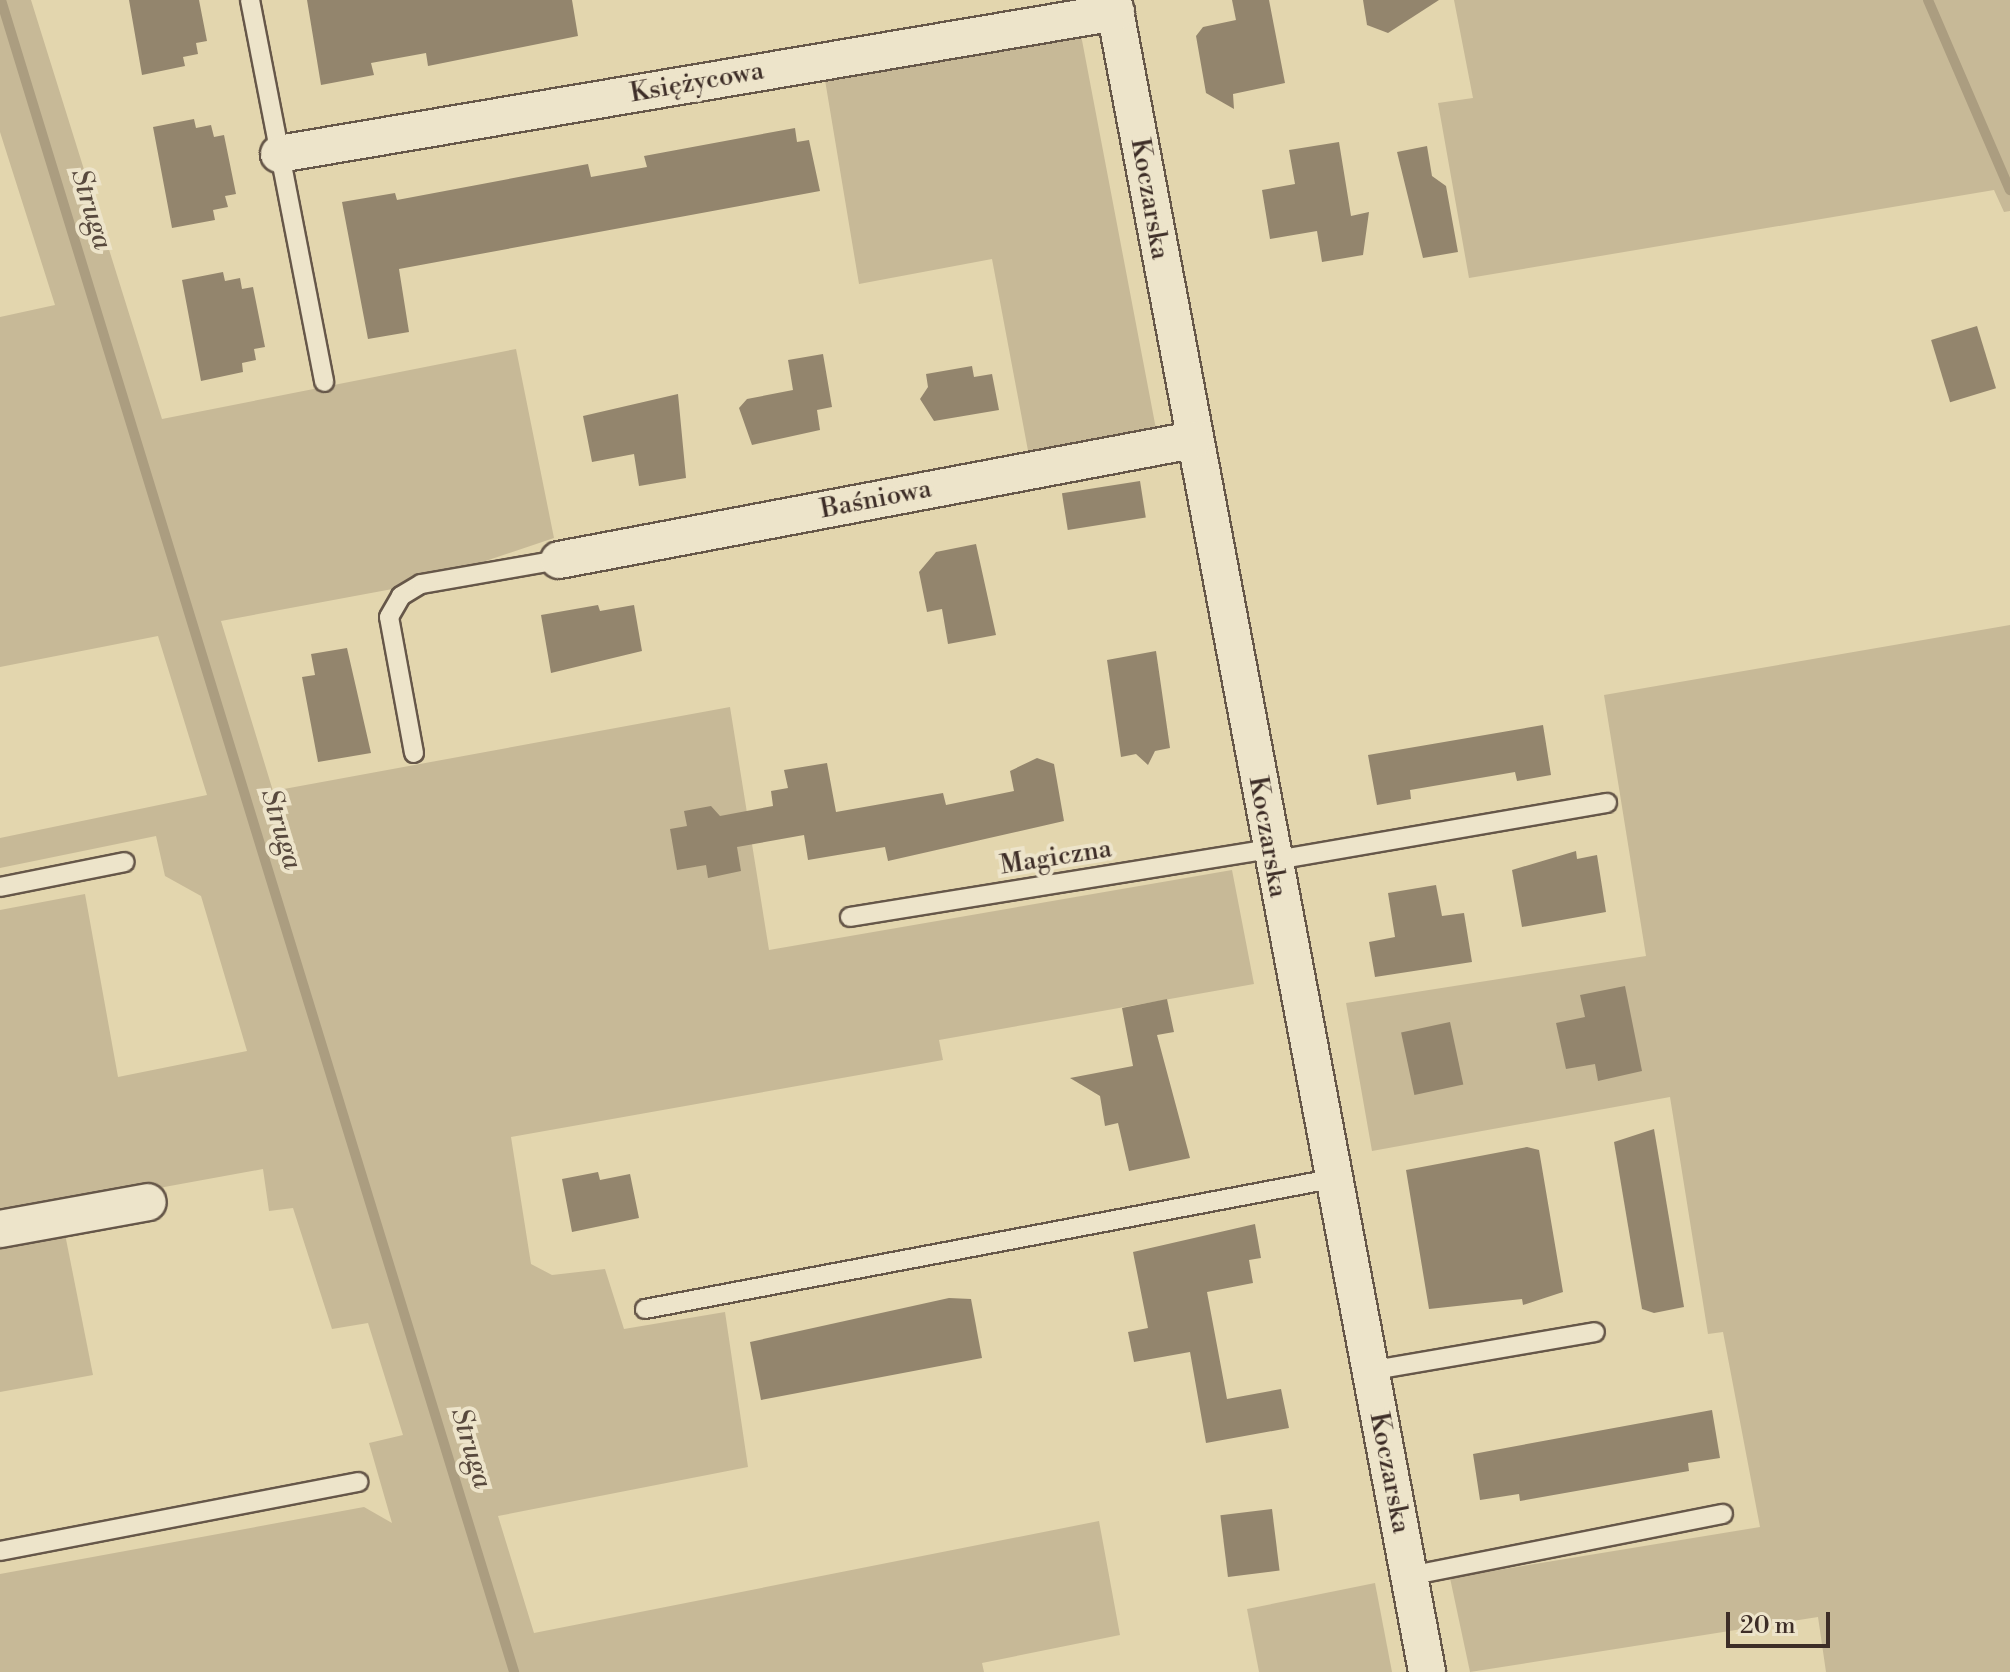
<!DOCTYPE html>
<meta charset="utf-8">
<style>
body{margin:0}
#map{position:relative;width:2010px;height:1672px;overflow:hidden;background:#e3d6ae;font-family:"Libre Bodoni",serif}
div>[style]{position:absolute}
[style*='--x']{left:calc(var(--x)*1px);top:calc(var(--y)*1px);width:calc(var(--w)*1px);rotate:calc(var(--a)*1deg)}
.green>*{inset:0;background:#c7b997}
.stream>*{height:10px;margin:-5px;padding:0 5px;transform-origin:5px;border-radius:5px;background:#ab9d80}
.building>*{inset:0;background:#93856d;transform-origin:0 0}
.roads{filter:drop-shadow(2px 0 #665749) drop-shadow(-2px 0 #665749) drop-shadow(0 2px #665749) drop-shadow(0 -2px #665749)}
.service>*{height:18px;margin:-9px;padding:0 9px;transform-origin:9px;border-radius:9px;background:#ede4ca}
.minor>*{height:36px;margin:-18px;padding:0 18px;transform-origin:18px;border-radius:18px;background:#ede4ca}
span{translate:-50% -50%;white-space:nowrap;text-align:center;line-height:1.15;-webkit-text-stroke:8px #ede4ca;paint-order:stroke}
.street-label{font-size:26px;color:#3d2d27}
.water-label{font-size:28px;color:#58493d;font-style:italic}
.scale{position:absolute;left:1726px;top:1612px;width:104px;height:36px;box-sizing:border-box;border:4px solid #3d2d27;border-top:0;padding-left:10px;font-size:24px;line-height:28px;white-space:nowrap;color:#3d2d27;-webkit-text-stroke:6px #ede4ca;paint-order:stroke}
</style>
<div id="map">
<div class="green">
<div style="clip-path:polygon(0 0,31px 0,162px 419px,516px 349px,554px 538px,414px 585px,221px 621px,273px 791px,730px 707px,769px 950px,1232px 870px,1254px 984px,939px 1040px,943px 1060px,511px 1137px,531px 1264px,552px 1275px,605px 1269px,624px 1329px,725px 1312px,748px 1467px,498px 1516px,534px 1633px,1099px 1521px,1120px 1635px,982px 1663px,984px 1672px,0 1672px,0 1574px,364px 1507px,392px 1523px,369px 1443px,403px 1435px,368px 1323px,332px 1329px,293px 1208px,269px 1211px,263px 1169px,0 1217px,0 910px,85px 894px,118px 1077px,247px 1051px,201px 896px,165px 876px,156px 836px,0 868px,0 838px,207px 795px,158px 636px,0 667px,0 317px,55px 305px,0 132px)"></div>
<div style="clip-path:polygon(1454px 0,2010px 0,2010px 211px,2004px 212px,1994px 190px,1469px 278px,1438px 103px,1473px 98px)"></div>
<div style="clip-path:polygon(1081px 35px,1156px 429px,1029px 456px,992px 259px,859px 284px,825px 80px)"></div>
<div style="clip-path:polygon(2010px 625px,2010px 1672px,1826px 1672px,1818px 1617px,1470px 1672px,1450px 1578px,1760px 1527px,1723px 1332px,1708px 1334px,1670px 1097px,1372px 1151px,1346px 1003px,1646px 956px,1604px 695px)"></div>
<div style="clip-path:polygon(65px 1234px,93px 1375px,0 1392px,0 1246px)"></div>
<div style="clip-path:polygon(1375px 1583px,1392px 1672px,1259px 1672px,1247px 1609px)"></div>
</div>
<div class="stream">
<div style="--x:1;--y:0;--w:1749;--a:72.94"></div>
<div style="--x:1928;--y:0;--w:207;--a:66.7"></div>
</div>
<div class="building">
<div style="clip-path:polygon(129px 0,199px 0,207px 41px,196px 43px,198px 54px,183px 57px,185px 66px,142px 75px)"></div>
<div style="clip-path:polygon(307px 0,572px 0,578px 36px,428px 66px,426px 53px,371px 63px,374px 75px,321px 85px)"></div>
<div style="clip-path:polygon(1232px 0,1269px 0,1285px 83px,1233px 94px,1234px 109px,1206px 93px,1196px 36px,1203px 27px,1236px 20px)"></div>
<div style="clip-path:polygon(1363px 0,1439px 0,1388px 33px,1367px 25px)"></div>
<div style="clip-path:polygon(194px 119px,196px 128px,211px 125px,214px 137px,224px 135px,236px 194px,225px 196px,228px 207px,213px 210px,215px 220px,172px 228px,153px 127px)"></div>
<div style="clip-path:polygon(795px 128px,797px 142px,809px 140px,820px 191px,399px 269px,409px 332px,368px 339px,342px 202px,395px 193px,397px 200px,588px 164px,591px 177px,647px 167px,644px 156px)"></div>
<div style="clip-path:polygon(1339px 142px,1351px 216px,1369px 212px,1363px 255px,1322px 262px,1317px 231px,1270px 239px,1262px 190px,1295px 184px,1289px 150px)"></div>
<div style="clip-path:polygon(1427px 146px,1432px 176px,1446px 186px,1458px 252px,1423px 258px,1397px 152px)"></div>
<div style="clip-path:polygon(223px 272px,225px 281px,240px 278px,242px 289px,253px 287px,265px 347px,254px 349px,256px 360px,242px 363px,243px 372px,201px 381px,182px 280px)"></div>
<div style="left:1977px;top:326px;width:65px;height:48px;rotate:73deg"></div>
<div style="clip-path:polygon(823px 354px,832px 407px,817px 410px,820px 430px,752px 445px,739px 408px,747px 399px,793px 390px,788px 360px)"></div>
<div style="clip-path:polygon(972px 366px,974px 377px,992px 374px,999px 410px,934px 421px,920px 399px,928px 387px,926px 374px)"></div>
<div style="clip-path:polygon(678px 394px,686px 478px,639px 486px,634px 454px,592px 462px,583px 416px)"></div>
<div style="left:1140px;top:481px;width:37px;height:79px;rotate:81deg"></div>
<div style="clip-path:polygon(976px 544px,996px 635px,948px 644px,942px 609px,927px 612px,919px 572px,936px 552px)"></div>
<div style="clip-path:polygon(598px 605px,600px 611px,634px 605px,642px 651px,551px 673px,541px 615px)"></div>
<div style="clip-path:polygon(347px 648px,371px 753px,318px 762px,302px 677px,315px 675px,311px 654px)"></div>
<div style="clip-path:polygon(1156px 651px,1170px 748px,1155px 751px,1148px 765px,1136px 754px,1121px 757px,1107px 660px)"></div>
<div style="clip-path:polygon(1543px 725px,1551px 775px,1517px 781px,1515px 772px,1410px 790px,1411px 799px,1377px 805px,1368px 755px)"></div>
<div style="clip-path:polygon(1037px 758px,1054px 764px,1064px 821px,888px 861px,885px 847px,808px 860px,804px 835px,737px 847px,741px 871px,708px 878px,706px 865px,677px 870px,670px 829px,687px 826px,684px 811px,711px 806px,720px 816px,773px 806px,771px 791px,788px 788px,784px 770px,827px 763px,836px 812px,943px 793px,946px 805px,1014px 791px,1010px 771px)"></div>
<div style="clip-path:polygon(1576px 851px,1577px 859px,1597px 855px,1606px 912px,1522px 927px,1512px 870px)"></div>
<div style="clip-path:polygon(1436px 885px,1442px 916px,1464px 913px,1472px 962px,1375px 977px,1369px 942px,1395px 937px,1388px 893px)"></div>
<div style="clip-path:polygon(1625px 986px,1642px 1071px,1598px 1081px,1595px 1064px,1566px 1069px,1556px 1023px,1585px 1017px,1580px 995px)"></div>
<div style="clip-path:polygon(1167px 999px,1174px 1032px,1157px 1035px,1190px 1158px,1129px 1171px,1118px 1123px,1105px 1126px,1100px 1096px,1070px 1078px,1133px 1066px,1122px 1008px)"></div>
<div style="left:1450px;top:1022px;width:64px;height:50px;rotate:78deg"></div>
<div style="clip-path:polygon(1654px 1129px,1684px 1307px,1654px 1313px,1642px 1309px,1614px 1142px)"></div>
<div style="clip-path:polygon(1527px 1147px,1539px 1150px,1563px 1292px,1523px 1305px,1522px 1299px,1429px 1309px,1406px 1170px)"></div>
<div style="clip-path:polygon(598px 1172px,600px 1180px,630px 1174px,639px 1218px,572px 1232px,562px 1179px)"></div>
<div style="clip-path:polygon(1255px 1224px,1261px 1258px,1249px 1260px,1253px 1283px,1207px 1292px,1227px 1399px,1281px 1389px,1289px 1428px,1206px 1443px,1190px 1352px,1134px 1362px,1128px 1332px,1148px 1328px,1133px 1252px)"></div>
<div style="clip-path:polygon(949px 1298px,971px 1299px,982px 1358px,761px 1400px,750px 1342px)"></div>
<div style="clip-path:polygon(1712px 1410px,1720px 1458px,1688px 1463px,1689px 1471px,1520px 1501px,1519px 1494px,1480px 1500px,1473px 1454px)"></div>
<div style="left:1272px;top:1509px;width:62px;height:52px;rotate:83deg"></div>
</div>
<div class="roads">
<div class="service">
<div style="--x:250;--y:0;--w:389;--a:79"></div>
<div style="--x:414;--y:753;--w:138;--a:-100.4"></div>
<div style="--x:389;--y:617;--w:24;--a:-60"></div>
<div style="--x:401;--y:596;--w:23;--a:-31"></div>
<div style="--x:421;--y:584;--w:140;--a:-9.9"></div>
<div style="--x:1270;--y:861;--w:342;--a:-9.8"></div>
<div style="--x:0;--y:887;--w:127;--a:-11.3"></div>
<div style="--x:850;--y:917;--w:425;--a:-9.2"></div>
<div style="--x:645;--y:1309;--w:698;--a:-10.73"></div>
<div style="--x:1368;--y:1371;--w:230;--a:-9.7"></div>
<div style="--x:0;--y:1551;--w:365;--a:-10.9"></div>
<div style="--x:1409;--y:1576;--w:320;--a:-11.2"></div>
</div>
<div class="minor">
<div style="--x:1113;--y:0;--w:1701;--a:79.36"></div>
<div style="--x:279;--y:154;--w:849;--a:-9.63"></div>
<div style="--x:559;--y:560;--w:645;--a:-10.72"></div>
<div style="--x:0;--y:1229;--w:150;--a:-10.3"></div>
</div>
</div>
<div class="street-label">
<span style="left:697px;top:83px;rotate:-10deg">Księżycowa</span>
<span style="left:1149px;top:199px;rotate:80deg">Koczarska</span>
<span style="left:876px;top:500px;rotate:-11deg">Baśniowa</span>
<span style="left:1267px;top:837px;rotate:80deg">Koczarska</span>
<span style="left:1056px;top:858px;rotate:-9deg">Magiczna</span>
<span style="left:1389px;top:1473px;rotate:79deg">Koczarska</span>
</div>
<div class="water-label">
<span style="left:91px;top:209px;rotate:73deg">Struga</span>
<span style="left:281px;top:829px;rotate:73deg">Struga</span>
<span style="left:471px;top:1448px;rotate:73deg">Struga</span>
</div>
<div class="scale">20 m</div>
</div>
